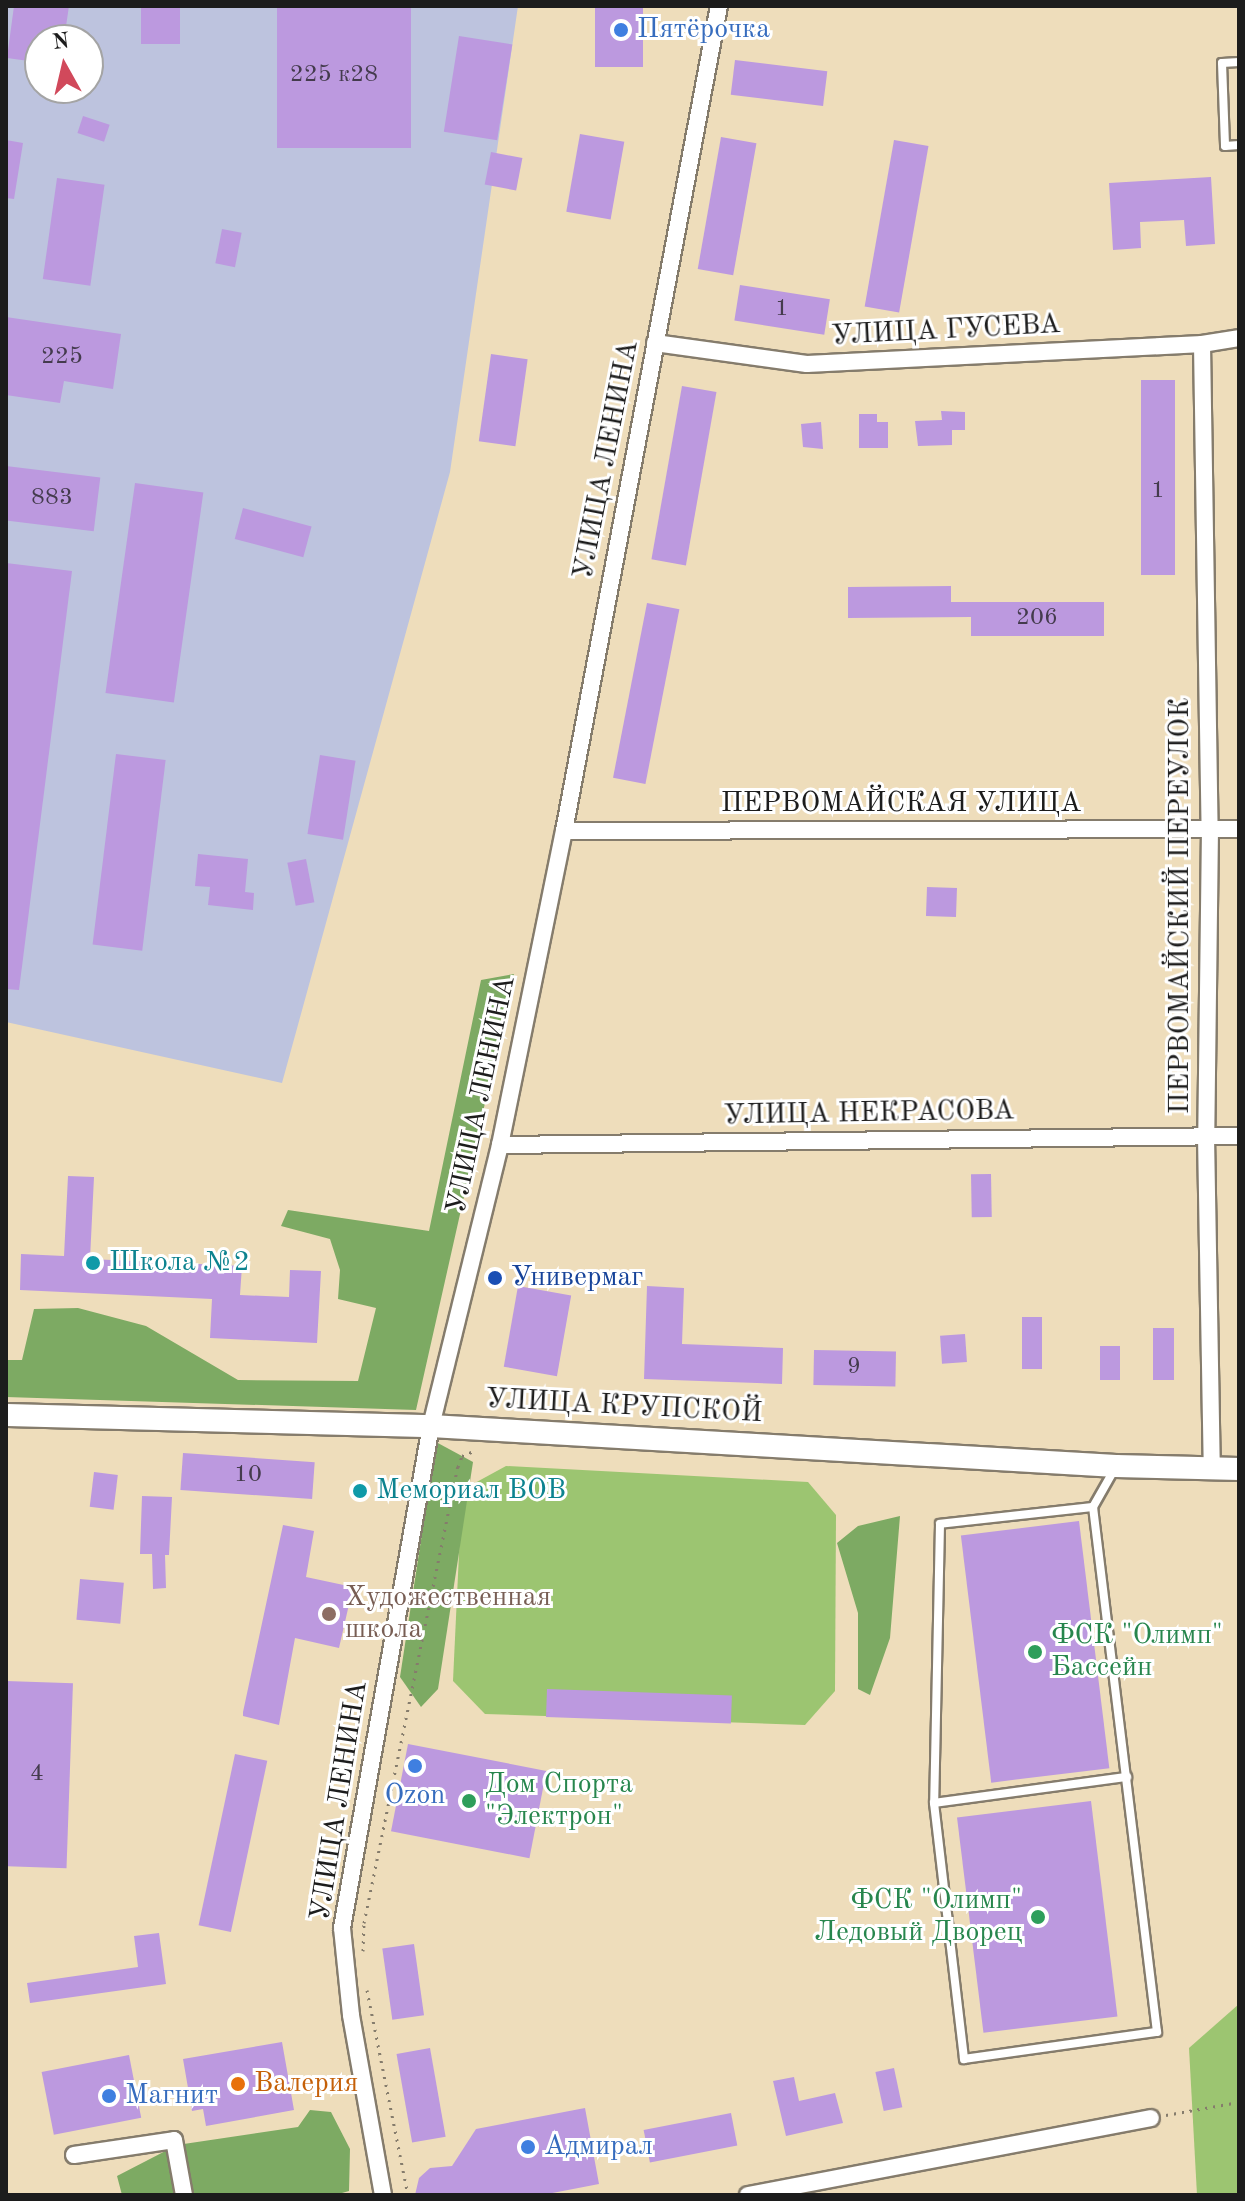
<!DOCTYPE html>
<meta charset="utf-8">
<style>
body{margin:0}
#map{position:relative;width:1245px;height:2201px;overflow:hidden;background:#edb;font-family:"Old Standard TT",serif}
div>[style]{position:absolute}
[style*='--x']{left:calc(var(--x)*1px);top:calc(var(--y)*1px);width:calc(var(--w)*1px);rotate:calc(var(--a)*1deg)}
.industrial>*{inset:0;background:#bdc3de}
.green>*{inset:0;background:#9cc571}
.forest>*{inset:0;background:#7daa63}
.building>*{inset:0;background:#bc99df;transform-origin:0 0}
.path>*{height:3px;margin-top:-1.5px;transform-origin:0;background:repeating-linear-gradient(90deg,#857c6c 0 2px,transparent 0 8px)}
.roads{filter:drop-shadow(2px 0 #857c6c) drop-shadow(-2px 0 #857c6c) drop-shadow(0 2px #857c6c) drop-shadow(0 -2px #857c6c)}
.service>*{height:8px;margin:-4px;padding:0 4px;transform-origin:4px;border-radius:4px;background:#fff}
.minor>*{height:16px;margin:-8px;padding:0 8px;transform-origin:8px;border-radius:8px;background:#fff}
.tertiary>*{height:22px;margin:-11px;padding:0 11px;transform-origin:11px;border-radius:11px;background:#fff}
.dots>*{width:22px;height:22px;translate:-50% -50%;box-sizing:border-box;border:4px solid #fff;border-radius:50%}
span{translate:-50% -50%;white-space:nowrap;text-align:center;line-height:1.15;-webkit-text-stroke:6px #fff;paint-order:stroke}
.number-label{font-size:24px;color:#443b4d}
.number-label span{-webkit-text-stroke-width:0}
.shop-label{font-size:28px;color:#366cbe}
.left{translate:0 -50%;text-align:left}
.street-label{font-size:28px;color:#1c1c1c}
.culture-label{font-size:28px;color:#0d838f}
.transit-label{font-size:28px;color:#164399}
.education-label{font-size:28px;color:#785e54}
.leisure-label{font-size:28px;color:#27864d}
.right{translate:-100% -50%;text-align:right}
.food-label{font-size:28px;color:#c56008}
.frame{position:absolute;inset:0;border:8px solid #1c1c1c;pointer-events:none}
.north{position:absolute;left:24px;top:24px;width:80px;height:80px;box-sizing:border-box;background:#fff;border:2px solid #a4a4a4;border-radius:50%;rotate:352deg;font-size:22px;font-weight:700;line-height:32px;text-align:center;color:#1c1c1c}
.north::after{content:'';display:block;margin:auto;width:28px;height:36px;background:#d1495b;clip-path:polygon(50% 0,100% 100%,50% 72%,0 100%)}
</style>
<div id="map">
<div class="industrial">
<div style="clip-path:polygon(evenodd,6px 6px,518px 6px,450px 472px,282px 1083px,6px 1022px,6px 6px,40px 40px,88px 40px,88px 88px,40px 88px,40px 40px)"></div>
</div>
<div class="green">
<div style="clip-path:polygon(506px 1466px,808px 1482px,836px 1515px,835px 1691px,805px 1725px,485px 1714px,453px 1681px,462px 1490px)"></div>
<div style="clip-path:polygon(1239px 2004px,1239px 2195px,1197px 2195px,1189px 2048px)"></div>
</div>
<div class="forest">
<div style="clip-path:polygon(514px 974px,416px 1410px,6px 1397px,6px 1360px,22px 1360px,34px 1309px,78px 1308px,146px 1326px,238px 1380px,358px 1381px,376px 1308px,338px 1299px,340px 1270px,330px 1239px,281px 1226px,288px 1210px,429px 1231px,481px 980px)"></div>
<div style="clip-path:polygon(436px 1442px,473px 1462px,438px 1689px,421px 1707px,400px 1677px)"></div>
<div style="clip-path:polygon(900px 1516px,890px 1638px,870px 1695px,858px 1689px,858px 1613px,837px 1543px,858px 1526px)"></div>
<div style="clip-path:polygon(310px 2110px,331px 2112px,350px 2149px,349px 2191px,335px 2195px,122px 2195px,117px 2176px,177px 2145px,298px 2127px)"></div>
</div>
<div class="building">
<div style="clip-path:polygon(14px 6px,69px 6px,64px 40px,40px 40px,36px 62px,7px 58px)"></div>
<div style="left:141px;top:6px;width:39px;height:38px"></div>
<div style="left:277px;top:6px;width:134px;height:142px"></div>
<div style="left:595px;top:6px;width:48px;height:61px"></div>
<div style="left:459px;top:36px;width:54px;height:97px;rotate:9deg"></div>
<div style="left:735px;top:60px;width:93px;height:35px;rotate:7deg"></div>
<div style="left:83px;top:116px;width:28px;height:18px;rotate:18deg"></div>
<div style="left:580px;top:134px;width:45px;height:79px;rotate:10deg"></div>
<div style="left:721px;top:137px;width:36px;height:134px;rotate:10deg"></div>
<div style="clip-path:polygon(6px 140px,23px 143px,14px 199px,6px 198px)"></div>
<div style="left:894px;top:140px;width:35px;height:169px;rotate:10deg"></div>
<div style="left:491px;top:152px;width:32px;height:33px;rotate:11deg"></div>
<div style="clip-path:polygon(1211px 177px,1215px 244px,1186px 246px,1184px 220px,1140px 222px,1141px 248px,1113px 250px,1109px 183px)"></div>
<div style="left:57px;top:178px;width:48px;height:102px;rotate:8deg"></div>
<div style="left:222px;top:229px;width:20px;height:35px;rotate:11deg"></div>
<div style="left:740px;top:285px;width:91px;height:36px;rotate:9deg"></div>
<div style="clip-path:polygon(6px 317px,121px 334px,113px 389px,64px 381px,60px 403px,6px 395px)"></div>
<div style="left:491px;top:354px;width:37px;height:88px;rotate:8deg"></div>
<div style="left:1141px;top:380px;width:34px;height:195px"></div>
<div style="left:682px;top:386px;width:35px;height:176px;rotate:10deg"></div>
<div style="clip-path:polygon(941px 411px,965px 412px,965px 430px,952px 430px,952px 445px,918px 446px,915px 421px,942px 420px)"></div>
<div style="clip-path:polygon(859px 414px,877px 414px,877px 422px,888px 422px,888px 448px,859px 448px)"></div>
<div style="clip-path:polygon(821px 422px,823px 449px,803px 447px,801px 424px)"></div>
<div style="left:6px;top:466px;width:95px;height:54px;rotate:7deg"></div>
<div style="left:135px;top:483px;width:69px;height:212px;rotate:8deg"></div>
<div style="left:243px;top:508px;width:71px;height:32px;rotate:15deg"></div>
<div style="clip-path:polygon(6px 563px,72px 571px,19px 990px,6px 989px)"></div>
<div style="clip-path:polygon(951px 586px,951px 602px,1104px 602px,1104px 636px,971px 636px,971px 617px,848px 618px,848px 587px)"></div>
<div style="left:647px;top:603px;width:33px;height:178px;rotate:11deg"></div>
<div style="left:116px;top:754px;width:50px;height:192px;rotate:7deg"></div>
<div style="left:320px;top:755px;width:36px;height:80px;rotate:9deg"></div>
<div style="clip-path:polygon(198px 854px,248px 859px,245px 892px,254px 893px,253px 910px,208px 905px,210px 887px,195px 886px)"></div>
<div style="left:306px;top:859px;width:44px;height:19px;rotate:79deg"></div>
<div style="left:927px;top:887px;width:30px;height:29px;rotate:2deg"></div>
<div style="left:991px;top:1174px;width:43px;height:20px;rotate:89deg"></div>
<div style="clip-path:polygon(68px 1176px,94px 1177px,90px 1259px,242px 1266px,240px 1295px,289px 1297px,290px 1270px,321px 1271px,317px 1343px,210px 1338px,212px 1299px,20px 1290px,21px 1254px,64px 1256px)"></div>
<div style="left:518px;top:1286px;width:54px;height:82px;rotate:10deg"></div>
<div style="clip-path:polygon(647px 1286px,684px 1288px,682px 1344px,783px 1348px,782px 1384px,644px 1379px)"></div>
<div style="left:1022px;top:1317px;width:20px;height:52px"></div>
<div style="left:1153px;top:1328px;width:21px;height:52px"></div>
<div style="left:965px;top:1334px;width:28px;height:25px;rotate:86deg"></div>
<div style="left:1100px;top:1346px;width:20px;height:34px"></div>
<div style="left:814px;top:1350px;width:82px;height:35px;rotate:1deg"></div>
<div style="left:183px;top:1453px;width:132px;height:37px;rotate:4deg"></div>
<div style="left:94px;top:1472px;width:24px;height:35px;rotate:7deg"></div>
<div style="clip-path:polygon(142px 1496px,172px 1497px,169px 1555px,165px 1555px,166px 1588px,153px 1589px,152px 1554px,140px 1554px)"></div>
<div style="left:1079px;top:1521px;width:249px;height:119px;rotate:83deg"></div>
<div style="clip-path:polygon(283px 1525px,314px 1531px,306px 1577px,353px 1587px,339px 1648px,295px 1638px,279px 1725px,243px 1716px,243px 1712px)"></div>
<div style="left:80px;top:1579px;width:44px;height:41px;rotate:5deg"></div>
<div style="left:6px;top:1681px;width:67px;height:185px;rotate:2deg"></div>
<div style="left:547px;top:1689px;width:185px;height:28px;rotate:2deg"></div>
<div style="left:408px;top:1744px;width:141px;height:89px;rotate:11deg"></div>
<div style="left:235px;top:1754px;width:33px;height:175px;rotate:12deg"></div>
<div style="left:1091px;top:1801px;width:217px;height:135px;rotate:83deg"></div>
<div style="clip-path:polygon(159px 1933px,166px 1984px,30px 2003px,27px 1983px,138px 1967px,134px 1936px)"></div>
<div style="left:414px;top:1944px;width:72px;height:32px;rotate:82deg"></div>
<div style="clip-path:polygon(282px 2042px,294px 2110px,206px 2126px,203px 2109px,192px 2111px,183px 2059px)"></div>
<div style="left:430px;top:2048px;width:90px;height:34px;rotate:80deg"></div>
<div style="left:129px;top:2055px;width:64px;height:89px;rotate:79deg"></div>
<div style="left:894px;top:2068px;width:40px;height:19px;rotate:78deg"></div>
<div style="clip-path:polygon(794px 2077px,799px 2101px,835px 2093px,843px 2123px,786px 2136px,773px 2081px)"></div>
<div style="clip-path:polygon(585px 2108px,599px 2184px,542px 2195px,415px 2195px,419px 2178px,430px 2168px,452px 2166px,476px 2129px)"></div>
<div style="left:731px;top:2113px;width:33px;height:89px;rotate:79deg"></div>
</div>
<div class="path">
<div style="--x:363;--y:1951;--w:28;--a:-88"></div>
<div style="--x:364;--y:1923;--w:466;--a:-78.4"></div>
<div style="--x:458;--y:1467;--w:12;--a:-70"></div>
<div style="--x:462;--y:1456;--w:15;--a:-23"></div>
<div style="--x:367;--y:1990;--w:209;--a:78.7"></div>
<div style="--x:1166;--y:2115;--w:74;--a:-10.1"></div>
</div>
<div class="roads">
<div class="service">
<div style="--x:1239;--y:62;--w:17;--a:177"></div>
<div style="--x:1222;--y:63;--w:83;--a:87.9"></div>
<div style="--x:1225;--y:146;--w:14;--a:-4"></div>
<div style="--x:1093;--y:1507;--w:154;--a:173.7"></div>
<div style="--x:940;--y:1524;--w:279;--a:91.2"></div>
<div style="--x:934;--y:1803;--w:258;--a:83.3"></div>
<div style="--x:964;--y:2059;--w:195;--a:-8"></div>
<div style="--x:1157;--y:2032;--w:529;--a:-96.95"></div>
<div style="--x:1093;--y:1507;--w:43;--a:-60.4"></div>
<div style="--x:934;--y:1803;--w:195;--a:-7.7"></div>
</div>
<div class="minor">
<div style="--x:655;--y:343;--w:153;--a:7.9"></div>
<div style="--x:807;--y:364;--w:396;--a:-2.9"></div>
<div style="--x:1202;--y:344;--w:37;--a:-9"></div>
<div style="--x:1202;--y:344;--w:484;--a:89.1"></div>
<div style="--x:1210;--y:828;--w:308;--a:90.7"></div>
<div style="--x:1206;--y:1136;--w:332;--a:89"></div>
<div style="--x:564;--y:831;--w:675;--a:-0.17"></div>
<div style="--x:500;--y:1145;--w:739;--a:-0.7"></div>
<div style="--x:74;--y:2155;--w:101;--a:-8.5"></div>
<div style="--x:174;--y:2140;--w:56;--a:79.7"></div>
<div style="--x:383;--y:2195;--w:183;--a:-100.1"></div>
<div style="--x:351;--y:2015;--w:87;--a:-95.9"></div>
<div style="--x:342;--y:1928;--w:510;--a:-79.95"></div>
<div style="--x:431;--y:1426;--w:289;--a:-76.2"></div>
<div style="--x:500;--y:1145;--w:320;--a:-78.5"></div>
<div style="--x:564;--y:831;--w:839;--a:-79.36"></div>
<div style="--x:748;--y:2195;--w:410;--a:-10.8"></div>
</div>
<div class="tertiary">
<div style="--x:6;--y:1415;--w:425;--a:1.5"></div>
<div style="--x:431;--y:1426;--w:686;--a:3.34"></div>
<div style="--x:1116;--y:1466;--w:123;--a:1.4"></div>
</div>
</div>
<div class="dots">
<div style="left:621px;top:30px;background:#3f7fe0"></div>
<div style="left:93px;top:1263px;background:#0f9aa8"></div>
<div style="left:495px;top:1278px;background:#1a4fb4"></div>
<div style="left:360px;top:1491px;background:#0f9aa8"></div>
<div style="left:329px;top:1614px;background:#8d6e63"></div>
<div style="left:1035px;top:1652px;background:#2e9e5b"></div>
<div style="left:415px;top:1766px;background:#3f7fe0"></div>
<div style="left:469px;top:1801px;background:#2e9e5b"></div>
<div style="left:1038px;top:1917px;background:#2e9e5b"></div>
<div style="left:238px;top:2084px;background:#e8710a"></div>
<div style="left:109px;top:2096px;background:#3f7fe0"></div>
<div style="left:528px;top:2147px;background:#3f7fe0"></div>
</div>
<div class="number-label">
<span style="left:334px;top:76px">225 к28</span>
<span style="left:782px;top:310px">1</span>
<span style="left:62px;top:358px">225</span>
<span style="left:1158px;top:492px">1</span>
<span style="left:52px;top:499px">883</span>
<span style="left:1037px;top:619px">206</span>
<span style="left:854px;top:1368px">9</span>
<span style="left:248px;top:1476px">10</span>
<span style="left:37px;top:1775px">4</span>
</div>
<div class="shop-label">
<span class="left" style="left:637px;top:30px">Пятёрочка</span>
<span style="left:415px;top:1796px">Ozon</span>
<span class="left" style="left:125px;top:2096px">Магнит</span>
<span class="left" style="left:544px;top:2147px">Адмирал</span>
</div>
<div class="street-label">
<span style="left:946px;top:331px;rotate:-3deg">УЛИЦА ГУСЕВА</span>
<span style="left:607px;top:460px;rotate:-79deg">УЛИЦА ЛЕНИНА</span>
<span style="left:901px;top:804px">ПЕРВОМАЙСКАЯ УЛИЦА</span>
<span style="left:1181px;top:906px;rotate:-90deg">ПЕРВОМАЙСКИЙ ПЕРЕУЛОК</span>
<span style="left:482px;top:1095px;rotate:-78deg">УЛИЦА ЛЕНИНА</span>
<span style="left:869px;top:1114px;rotate:-1deg">УЛИЦА НЕКРАСОВА</span>
<span style="left:624px;top:1407px;rotate:3deg">УЛИЦА КРУПСКОЙ</span>
<span style="left:340px;top:1801px;rotate:-81deg">УЛИЦА ЛЕНИНА</span>
</div>
<div class="culture-label">
<span class="left" style="left:109px;top:1263px">Школа №2</span>
<span class="left" style="left:376px;top:1491px">Мемориал ВОВ</span>
</div>
<div class="transit-label">
<span class="left" style="left:511px;top:1278px">Универмаг</span>
</div>
<div class="education-label">
<span class="left" style="left:345px;top:1614px">Художественная<br>школа</span>
</div>
<div class="leisure-label">
<span class="left" style="left:1051px;top:1652px">ФСК "Олимп"<br>Бассейн</span>
<span class="left" style="left:485px;top:1801px">Дом Спорта<br>"Электрон"</span>
<span class="right" style="left:1022px;top:1917px">ФСК "Олимп"<br>Ледовый Дворец</span>
</div>
<div class="food-label">
<span class="left" style="left:254px;top:2084px">Валерия</span>
</div>
<div class="frame"></div>
<div class="north">N</div>
</div>
